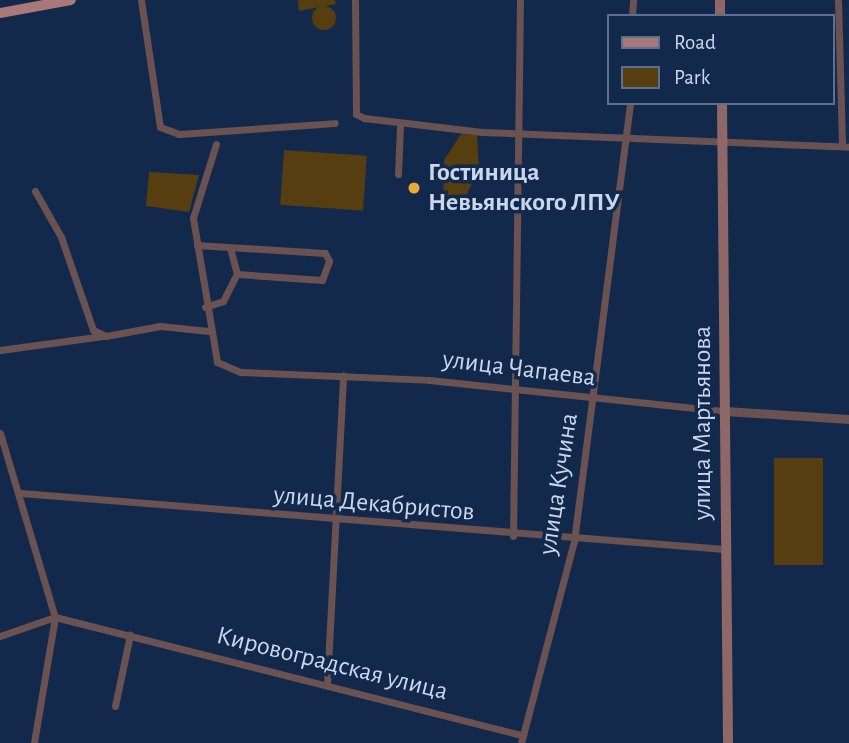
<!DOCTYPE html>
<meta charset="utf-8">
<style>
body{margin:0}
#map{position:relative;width:849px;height:743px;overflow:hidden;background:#13294b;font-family:"Alegreya Sans",sans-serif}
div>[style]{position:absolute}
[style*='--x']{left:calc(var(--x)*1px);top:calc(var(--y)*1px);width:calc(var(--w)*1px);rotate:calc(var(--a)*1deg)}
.green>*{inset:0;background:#563e10;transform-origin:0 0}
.round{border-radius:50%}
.minor>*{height:7px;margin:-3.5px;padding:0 3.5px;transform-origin:3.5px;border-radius:3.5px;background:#695251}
.tertiary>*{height:9px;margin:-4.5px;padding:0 4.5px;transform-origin:4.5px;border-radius:4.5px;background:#695251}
.secondary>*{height:10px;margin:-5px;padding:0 5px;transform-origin:5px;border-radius:5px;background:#8d6867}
.primary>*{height:10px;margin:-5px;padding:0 5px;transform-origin:5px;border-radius:5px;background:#a87978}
.dots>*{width:19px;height:19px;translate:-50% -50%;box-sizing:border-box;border:4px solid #13294b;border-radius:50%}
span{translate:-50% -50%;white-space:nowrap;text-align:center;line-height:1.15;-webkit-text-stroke:7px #13294b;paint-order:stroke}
.poi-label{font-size:26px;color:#c9d7ee;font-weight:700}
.left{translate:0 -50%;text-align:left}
.street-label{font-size:26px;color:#c9d7ee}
.legend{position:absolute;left:607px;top:14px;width:228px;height:91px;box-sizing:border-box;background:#13294b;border:2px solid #5c6f8c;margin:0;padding:9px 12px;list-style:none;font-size:21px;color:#c9d7ee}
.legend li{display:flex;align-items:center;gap:14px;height:35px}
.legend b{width:35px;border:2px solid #5c6f8c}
</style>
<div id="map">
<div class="green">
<div style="clip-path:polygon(298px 0,335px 0,336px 4px,299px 11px)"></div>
<div class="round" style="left:312px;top:6px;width:24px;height:24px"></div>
<div style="clip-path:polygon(461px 134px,477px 135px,479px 169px,462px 204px,443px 204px,444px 160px)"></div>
<div style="left:284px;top:150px;width:83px;height:55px;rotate:4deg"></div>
<div style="clip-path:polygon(149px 172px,199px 175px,189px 212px,146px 206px)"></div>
<div style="left:774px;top:458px;width:49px;height:107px"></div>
</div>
<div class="minor">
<div style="--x:141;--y:0;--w:128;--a:81.5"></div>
<div style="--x:160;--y:127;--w:20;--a:20"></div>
<div style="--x:179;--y:134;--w:156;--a:-4"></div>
<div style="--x:355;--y:0;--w:114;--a:89.5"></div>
<div style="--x:356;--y:114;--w:9;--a:27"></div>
<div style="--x:364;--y:118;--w:119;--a:6.8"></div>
<div style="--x:482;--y:132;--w:367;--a:2.3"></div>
<div style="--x:838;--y:0;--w:146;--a:88.4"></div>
<div style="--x:632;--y:16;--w:16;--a:-86"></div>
<div style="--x:216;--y:144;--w:77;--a:107.3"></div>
<div style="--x:193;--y:218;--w:146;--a:80.5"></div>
<div style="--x:217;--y:362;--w:26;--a:23"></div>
<div style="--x:241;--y:372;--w:188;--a:2.4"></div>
<div style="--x:429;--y:380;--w:298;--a:6"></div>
<div style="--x:398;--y:174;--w:48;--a:-87.6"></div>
<div style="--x:35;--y:191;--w:53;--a:60.5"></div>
<div style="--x:61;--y:237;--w:98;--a:71"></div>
<div style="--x:93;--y:330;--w:14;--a:25"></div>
<div style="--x:106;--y:336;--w:55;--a:-10.5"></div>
<div style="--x:160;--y:326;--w:49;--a:5.8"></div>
<div style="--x:197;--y:245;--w:128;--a:3.6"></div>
<div style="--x:325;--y:253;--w:9;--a:63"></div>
<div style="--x:329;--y:261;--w:20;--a:110"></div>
<div style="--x:322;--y:280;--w:85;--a:-176"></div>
<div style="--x:205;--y:307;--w:19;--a:-18"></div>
<div style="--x:223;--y:301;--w:30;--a:-63"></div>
<div style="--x:237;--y:274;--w:28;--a:-105"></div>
<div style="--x:0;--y:350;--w:104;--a:-7.7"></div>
<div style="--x:0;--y:433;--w:192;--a:73.4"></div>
<div style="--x:55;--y:617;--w:128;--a:99.5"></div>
<div style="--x:21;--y:493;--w:706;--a:4.55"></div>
<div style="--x:513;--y:536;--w:536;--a:-89.25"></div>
<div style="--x:0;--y:636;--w:58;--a:-19.1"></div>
<div style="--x:55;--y:617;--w:483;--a:14.2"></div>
<div style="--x:327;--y:684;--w:309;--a:-87"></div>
<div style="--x:115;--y:706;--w:73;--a:-78.1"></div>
<div style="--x:521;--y:743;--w:209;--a:-75.3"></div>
<div style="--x:574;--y:541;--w:442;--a:-82.7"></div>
</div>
<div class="tertiary">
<div style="--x:725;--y:411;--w:124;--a:3.7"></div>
</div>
<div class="secondary">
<div style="--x:720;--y:0;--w:16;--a:90"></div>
<div style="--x:722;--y:103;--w:640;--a:89.46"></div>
</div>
<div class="primary">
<div style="--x:0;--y:13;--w:72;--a:-10.4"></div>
</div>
<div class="dots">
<div style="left:414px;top:188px;background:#e8ab37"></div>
</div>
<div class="poi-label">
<span class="left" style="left:428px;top:188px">Гостиница<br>Невьянского ЛПУ</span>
</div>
<div class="street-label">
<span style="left:519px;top:369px;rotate:7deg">улица Чапаева</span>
<span style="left:703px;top:423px;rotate:-90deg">улица Мартьянова</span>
<span style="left:559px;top:484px;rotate:-81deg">улица Кучина</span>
<span style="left:374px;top:504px;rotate:5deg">улица Декабристов</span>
<span style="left:332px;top:664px;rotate:14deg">Кировоградская улица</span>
</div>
<ul class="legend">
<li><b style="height:9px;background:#a87978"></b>Road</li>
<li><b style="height:19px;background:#563e10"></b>Park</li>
</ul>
</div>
